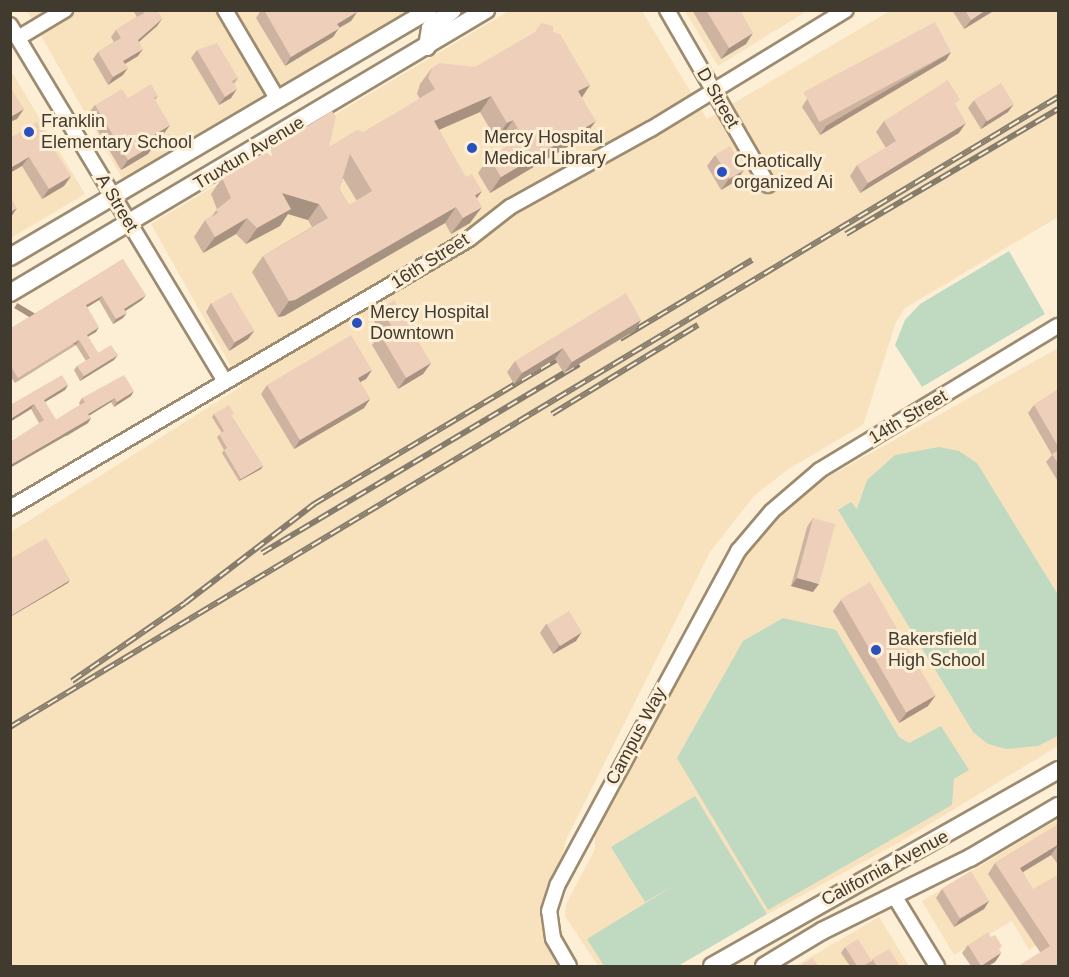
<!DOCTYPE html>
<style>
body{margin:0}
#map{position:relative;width:1069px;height:977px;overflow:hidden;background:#fdeed6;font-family:Arial,sans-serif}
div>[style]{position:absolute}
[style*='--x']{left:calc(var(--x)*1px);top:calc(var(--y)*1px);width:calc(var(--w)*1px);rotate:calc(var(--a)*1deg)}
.built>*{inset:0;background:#f8e2bd}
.green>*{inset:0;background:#c0dac2}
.roads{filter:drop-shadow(2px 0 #9c8b6f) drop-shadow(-2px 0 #9c8b6f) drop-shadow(0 2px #9c8b6f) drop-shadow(0 -2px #9c8b6f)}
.minor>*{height:14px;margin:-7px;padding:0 7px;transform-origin:7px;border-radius:7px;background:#fff}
.major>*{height:16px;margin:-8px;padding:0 8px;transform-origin:8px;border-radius:8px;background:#fff}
.rail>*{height:6px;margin-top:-3px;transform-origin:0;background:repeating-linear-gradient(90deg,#fdeed6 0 11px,#867c6c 0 22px);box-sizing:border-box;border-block:2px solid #867c6c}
.wall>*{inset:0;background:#cdb3a0}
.shaded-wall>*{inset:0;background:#a79282;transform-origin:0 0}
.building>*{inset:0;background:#eed0ba;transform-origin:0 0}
.dots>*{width:16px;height:16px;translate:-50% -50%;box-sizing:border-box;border:3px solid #fdeed6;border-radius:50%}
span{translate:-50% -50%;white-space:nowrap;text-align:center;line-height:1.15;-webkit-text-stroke:6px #fdeed6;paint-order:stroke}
.street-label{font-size:18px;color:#413a2e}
.poi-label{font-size:18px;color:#413a2e}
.left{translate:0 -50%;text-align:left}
.frame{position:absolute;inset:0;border:12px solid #413a2e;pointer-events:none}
</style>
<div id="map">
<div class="built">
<div style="clip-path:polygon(27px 11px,407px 11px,122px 178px)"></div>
<div style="clip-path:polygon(509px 11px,642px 11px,707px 119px,890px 11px,1058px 11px,1058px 217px,905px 308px,896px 322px,863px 425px,787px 470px,754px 496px,710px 552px,565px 842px,555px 896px,560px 966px,11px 966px,11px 532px,242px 386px,151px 224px)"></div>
<div style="clip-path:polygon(685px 11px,807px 11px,718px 66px)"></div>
<div style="clip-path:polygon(10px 69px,85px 194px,11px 238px,10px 238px)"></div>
<div style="clip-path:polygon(1058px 348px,1058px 746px,900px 842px,672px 966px,598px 966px,565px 916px,566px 904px,595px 849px,595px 829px,746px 553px,772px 522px,814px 485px)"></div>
<div style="clip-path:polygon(1058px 819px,1058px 932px,1029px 950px,1012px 921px,954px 955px,922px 901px)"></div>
<div style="clip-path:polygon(879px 917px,909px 966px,795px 966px)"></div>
</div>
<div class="green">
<div style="clip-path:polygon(1009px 251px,1045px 314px,922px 387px,895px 345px,905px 320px,920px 304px)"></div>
<div style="clip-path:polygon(939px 447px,959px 451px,977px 463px,1058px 595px,1058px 736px,1038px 746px,1006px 749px,988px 744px,973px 732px,838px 510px,851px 502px,857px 509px,867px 480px,895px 455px)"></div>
<div style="clip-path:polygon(783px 618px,836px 630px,899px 737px,909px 743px,941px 726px,969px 770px,954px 779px,952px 805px,768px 910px,677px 758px,743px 641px)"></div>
<div style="clip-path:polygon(695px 796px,767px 914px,678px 966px,604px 966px,587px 939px,673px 886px,645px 902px,611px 847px)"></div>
</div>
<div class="roads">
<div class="minor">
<div style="--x:225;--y:10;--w:104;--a:59.5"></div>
<div style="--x:667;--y:10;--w:202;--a:60"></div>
<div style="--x:10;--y:25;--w:416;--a:58.9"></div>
<div style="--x:18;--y:38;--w:55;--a:-30.8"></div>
<div style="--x:10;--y:508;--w:532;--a:-30.37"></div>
<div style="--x:469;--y:239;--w:52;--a:-38"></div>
<div style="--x:510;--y:207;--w:161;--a:-29"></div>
<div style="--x:651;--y:129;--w:228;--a:-31.4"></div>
<div style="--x:895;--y:897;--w:81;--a:58.7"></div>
<div style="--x:569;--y:966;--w:32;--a:-120"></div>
<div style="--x:553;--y:938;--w:27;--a:-98"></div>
<div style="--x:549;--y:911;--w:28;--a:-72"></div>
<div style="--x:558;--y:884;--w:379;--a:-61.6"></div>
<div style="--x:738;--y:551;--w:52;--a:-49.6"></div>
<div style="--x:772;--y:511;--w:63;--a:-40.5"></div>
<div style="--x:820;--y:470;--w:278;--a:-31.2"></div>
</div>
<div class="major">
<div style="--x:427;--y:47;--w:19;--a:-81"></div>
<div style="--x:430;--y:28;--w:29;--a:-38"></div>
<div style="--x:10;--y:257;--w:486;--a:-30.5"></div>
<div style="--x:10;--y:293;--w:554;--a:-30.73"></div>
<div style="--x:712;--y:966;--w:398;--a:-29.5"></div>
<div style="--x:764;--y:966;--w:68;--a:-31.1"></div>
<div style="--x:822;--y:931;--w:165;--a:-26.3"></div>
<div style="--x:970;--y:858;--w:102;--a:-30.6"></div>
</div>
</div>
<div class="rail">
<div style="--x:846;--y:234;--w:246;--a:-30.5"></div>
<div style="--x:620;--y:339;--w:154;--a:-30.9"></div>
<div style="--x:552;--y:414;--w:171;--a:-31.4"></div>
<div style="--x:262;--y:553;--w:369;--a:-30.8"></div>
<div style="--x:72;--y:681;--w:137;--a:-34.6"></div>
<div style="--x:185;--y:603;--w:163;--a:-37.5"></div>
<div style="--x:314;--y:504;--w:297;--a:-30.8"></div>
<div style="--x:10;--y:727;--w:1223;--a:-31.01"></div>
</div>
<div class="wall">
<div style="clip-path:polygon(133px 10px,157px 10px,162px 19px,157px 26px,139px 42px,138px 56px,125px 64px,123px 75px,108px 85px,93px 59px,98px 52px,114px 42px,111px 37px,116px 30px,137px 17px)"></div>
<div style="clip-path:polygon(261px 10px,357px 10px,357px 12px,351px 21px,339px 28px,333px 37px,285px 66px,256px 18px)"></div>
<div style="clip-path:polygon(692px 10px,740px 10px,746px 44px,721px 59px)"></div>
<div style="clip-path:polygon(952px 10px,995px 10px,964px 29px)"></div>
<div style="clip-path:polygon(evenodd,553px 32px,590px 85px,582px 98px,584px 137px,490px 193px,478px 173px,489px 157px,508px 146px,502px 136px,496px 139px,480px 112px,439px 130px,477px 199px,470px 223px,451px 234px,445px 223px,284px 316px,278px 317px,252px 272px,263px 256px,312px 227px,308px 220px,288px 214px,280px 226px,246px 244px,236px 234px,203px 253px,194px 237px,205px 220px,212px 216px,217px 209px,211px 194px,222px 178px,329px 147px,364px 132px,420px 99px,417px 94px,420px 84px,432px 68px,475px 67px,553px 32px,343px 178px,357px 201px,349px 205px,339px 189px,343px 178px)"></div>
<div style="clip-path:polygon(197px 50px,238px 78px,234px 84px,231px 98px,219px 105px,191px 58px)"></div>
<div style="clip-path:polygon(951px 52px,946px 60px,820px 135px,802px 107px,807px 99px)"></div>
<div style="clip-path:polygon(158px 96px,155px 100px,163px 135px,153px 141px,155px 144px,148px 154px,121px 170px,88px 114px,95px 105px,128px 98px)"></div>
<div style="clip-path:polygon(974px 100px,1008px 112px,981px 129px,968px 108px)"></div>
<div style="clip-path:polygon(956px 106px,959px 133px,860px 193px,850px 176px,857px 165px,886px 148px,876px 132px,884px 121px)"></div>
<div style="clip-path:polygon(10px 138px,71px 176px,64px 186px,42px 199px,22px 166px)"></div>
<div style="clip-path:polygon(715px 155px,736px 181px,721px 190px,707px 166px)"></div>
<div style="clip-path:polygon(123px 259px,142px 300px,125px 311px,123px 318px,113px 324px,99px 300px,87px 307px,96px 332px,88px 337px,98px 353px,114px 360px,80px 381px,74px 370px,77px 366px,86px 361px,76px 345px,15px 383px,10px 376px,10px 329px)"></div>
<div style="clip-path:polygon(211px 303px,254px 331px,248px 339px,229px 351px,206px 312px)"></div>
<div style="clip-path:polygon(381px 308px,431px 363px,423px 374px,398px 389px,372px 345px,381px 333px,373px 319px)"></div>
<div style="clip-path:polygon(641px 320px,634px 331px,564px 373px,555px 359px,514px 384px,507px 372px,515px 361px)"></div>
<div style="clip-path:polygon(372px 370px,366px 379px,360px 382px,370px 399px,364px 408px,294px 449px,261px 394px,267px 385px)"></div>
<div style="clip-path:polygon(68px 385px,65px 390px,45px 402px,56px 420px,80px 405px,79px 403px,82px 398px,131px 396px,114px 407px,111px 402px,89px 416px,91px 418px,88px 423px,67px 436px,39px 423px,31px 409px,10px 405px)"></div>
<div style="clip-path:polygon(1059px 389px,1059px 483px,1046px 462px,1052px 455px,1028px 413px,1034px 405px)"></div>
<div style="clip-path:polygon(214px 414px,232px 417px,263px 466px,261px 469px,239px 481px,222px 453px,224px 450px,217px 437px,222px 433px,212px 417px)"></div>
<div style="clip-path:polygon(813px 518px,813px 592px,791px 586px,807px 527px)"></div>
<div style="clip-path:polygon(841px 600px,928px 706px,899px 723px,833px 611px)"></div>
<div style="clip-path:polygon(546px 624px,576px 641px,553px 654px,540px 633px)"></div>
<div style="clip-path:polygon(1059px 824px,1059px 866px,1051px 855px,1023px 872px,1059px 966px,1040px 952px,988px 874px,995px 863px)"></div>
<div style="clip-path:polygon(942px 889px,989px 901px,984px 909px,954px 927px,936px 898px)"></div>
<div style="clip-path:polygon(968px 945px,1000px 951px,1001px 953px,995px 962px,988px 966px,971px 966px,962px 953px)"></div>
<div style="clip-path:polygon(845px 947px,872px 961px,872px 959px,900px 966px,869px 966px,869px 965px,868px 966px,850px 966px,841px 953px)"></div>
</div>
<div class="shaded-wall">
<div style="clip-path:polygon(986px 10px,995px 10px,964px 29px,971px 20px)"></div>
<div style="clip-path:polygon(357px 12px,351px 21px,339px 28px,333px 37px,285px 66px,291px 57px,337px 24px)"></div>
<div style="clip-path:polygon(162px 19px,157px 26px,133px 47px,138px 40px)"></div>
<div style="clip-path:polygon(753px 33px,746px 44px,721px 59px,729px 48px)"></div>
<div style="clip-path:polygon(143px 49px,138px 56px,118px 68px,123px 61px)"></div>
<div style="clip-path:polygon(951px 52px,946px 60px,820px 135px,826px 126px)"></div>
<div style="clip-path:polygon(128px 68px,123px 75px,108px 85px,113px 77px)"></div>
<div style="clip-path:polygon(590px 85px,579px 101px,578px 91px)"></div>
<div style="clip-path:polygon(237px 89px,231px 98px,219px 105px,225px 97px)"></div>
<div style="clip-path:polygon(491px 96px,480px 112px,422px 137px,434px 121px)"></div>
<div style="clip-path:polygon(1014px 104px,1008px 112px,981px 129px,986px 121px)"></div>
<div style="clip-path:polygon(24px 109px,17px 119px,10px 122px,10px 117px)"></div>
<div style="clip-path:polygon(513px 120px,502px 136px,496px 139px,507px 123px)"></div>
<div style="clip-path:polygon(596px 121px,584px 137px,490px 193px,501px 177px)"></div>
<div style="clip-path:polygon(966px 123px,959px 133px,860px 193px,868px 183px)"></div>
<div style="clip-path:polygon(170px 125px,163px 135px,144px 147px,151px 137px)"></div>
<div style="clip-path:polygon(155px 144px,148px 154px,121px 170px,128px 160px)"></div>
<div style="clip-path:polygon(29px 157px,22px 166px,10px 173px,10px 168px)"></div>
<div style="clip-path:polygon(744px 170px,736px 181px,721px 190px,729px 179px)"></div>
<div style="clip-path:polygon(71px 176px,64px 186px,42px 199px,49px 189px)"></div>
<div style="clip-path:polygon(482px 191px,471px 207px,475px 195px)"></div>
<div style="clip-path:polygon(282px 193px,319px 204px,308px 220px,288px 214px,280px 226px,246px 244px)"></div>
<div style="clip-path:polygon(456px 207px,445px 223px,284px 316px,278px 317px,289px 301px)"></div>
<div style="clip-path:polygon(482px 207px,470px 223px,451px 234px,463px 218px)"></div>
<div style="clip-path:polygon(17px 208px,11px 217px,10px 217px,10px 212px)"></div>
<div style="clip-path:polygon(247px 218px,236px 234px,203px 253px,215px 237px)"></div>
<div style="clip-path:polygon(146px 295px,142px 300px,121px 314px,124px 309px)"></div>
<div style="clip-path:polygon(102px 296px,99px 300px,83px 310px,86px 305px)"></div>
<div style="clip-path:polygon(127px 313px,123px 318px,113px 324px,116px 319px)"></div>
<div style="clip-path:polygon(641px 320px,634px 331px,564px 373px,572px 362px)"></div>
<div style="clip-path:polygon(99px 327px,96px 332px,83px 339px,87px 335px)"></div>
<div style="clip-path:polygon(254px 331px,248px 339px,229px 351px,235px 342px)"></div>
<div style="left:79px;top:340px;width:6px;height:72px;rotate:121deg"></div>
<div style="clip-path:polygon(563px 348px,555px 359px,514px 384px,522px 373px)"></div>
<div style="clip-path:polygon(118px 355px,114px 360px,80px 381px,84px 376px)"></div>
<div style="clip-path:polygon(431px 363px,423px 374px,398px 389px,406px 378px)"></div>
<div style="clip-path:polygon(372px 370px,366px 379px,351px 387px,358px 378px)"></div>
<div style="clip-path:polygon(68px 385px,65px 390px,40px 405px,44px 400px)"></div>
<div style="clip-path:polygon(134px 391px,131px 396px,114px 407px,117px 402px)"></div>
<div style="clip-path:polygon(115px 398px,111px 402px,85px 418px,88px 414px)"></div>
<div style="clip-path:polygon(370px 399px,364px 408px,294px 449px,300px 440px)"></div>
<div style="clip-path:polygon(34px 404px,31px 409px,10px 422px,10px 419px)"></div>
<div style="clip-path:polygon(91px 418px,88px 423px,10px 468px,10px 465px)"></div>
<div style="clip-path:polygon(263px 466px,261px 469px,239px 481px,241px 479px)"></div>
<div style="clip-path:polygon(797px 578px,819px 584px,813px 592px,791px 586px)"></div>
<div style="clip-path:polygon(70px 580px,68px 583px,10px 617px,10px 616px)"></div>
<div style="clip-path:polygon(582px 632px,576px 641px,553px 654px,559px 646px)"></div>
<div style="clip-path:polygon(936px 695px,928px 706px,899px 723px,907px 712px)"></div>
<div style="clip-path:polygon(1059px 844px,1051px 855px,1013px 878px,1020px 868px)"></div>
<div style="clip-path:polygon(989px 901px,984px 909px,954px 927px,960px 919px)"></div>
<div style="clip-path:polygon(1001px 953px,995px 962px,988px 966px,981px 966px)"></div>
</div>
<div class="building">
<div style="clip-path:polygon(143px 10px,157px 10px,162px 19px,138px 40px,143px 49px,123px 61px,128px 68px,113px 77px,98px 52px,121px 38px,116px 30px,144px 13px)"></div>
<div style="clip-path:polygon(264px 10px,357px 10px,357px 12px,337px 24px,340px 28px,291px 57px)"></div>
<div style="clip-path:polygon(706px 10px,740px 10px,753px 33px,729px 48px)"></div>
<div style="clip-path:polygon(965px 10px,986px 10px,971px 20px)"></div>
<div style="left:935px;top:22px;width:34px;height:149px;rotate:62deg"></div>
<div style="clip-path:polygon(evenodd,541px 23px,553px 26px,553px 32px,560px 34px,590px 85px,578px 91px,596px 121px,501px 177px,489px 157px,523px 137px,513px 120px,507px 123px,491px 96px,434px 121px,466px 177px,472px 174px,482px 191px,475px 195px,482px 207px,463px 218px,456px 207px,295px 300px,289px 301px,263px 256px,328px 218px,319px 204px,282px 193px,291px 209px,257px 228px,247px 218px,215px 237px,205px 220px,218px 213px,216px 210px,231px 198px,222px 178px,332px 111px,336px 117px,329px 147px,357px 130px,364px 132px,435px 89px,428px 78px,432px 68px,439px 63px,475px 67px,535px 32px,541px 23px,350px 154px,372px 191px,349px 205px,339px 189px,350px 154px)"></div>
<div style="clip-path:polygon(217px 43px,238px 78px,232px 81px,237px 89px,225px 97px,197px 50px)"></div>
<div style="clip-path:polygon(948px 80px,960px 100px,955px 103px,966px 123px,868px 183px,857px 165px,896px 141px,884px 121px)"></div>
<div style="left:1001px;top:83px;width:25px;height:32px;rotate:58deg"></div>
<div style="clip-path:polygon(151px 84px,158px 96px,154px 98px,170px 125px,151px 137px,155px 144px,128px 160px,95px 105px,122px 89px,128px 98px)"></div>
<div style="clip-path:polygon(10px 87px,24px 109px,10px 117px)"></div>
<div style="clip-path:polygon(37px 122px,71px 176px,49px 189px,29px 157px,10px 168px,10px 138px)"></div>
<div style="left:730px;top:146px;width:28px;height:17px;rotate:60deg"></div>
<div style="clip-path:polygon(10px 196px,17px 208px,10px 212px)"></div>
<div style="clip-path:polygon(123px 259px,146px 295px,124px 309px,127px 313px,116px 319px,102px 296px,86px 305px,99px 327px,87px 335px,98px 353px,111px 345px,118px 355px,84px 376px,77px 366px,90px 358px,79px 340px,18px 378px,10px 365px,10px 329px)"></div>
<div style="left:231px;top:292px;width:45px;height:23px;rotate:59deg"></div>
<div style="clip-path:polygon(626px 293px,641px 320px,572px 362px,563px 348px,522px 373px,515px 361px)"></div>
<div style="clip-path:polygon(394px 300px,431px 363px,406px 378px,380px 334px,392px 327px,381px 308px)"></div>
<div style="clip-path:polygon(351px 335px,372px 370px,358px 378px,370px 399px,300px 440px,267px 385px)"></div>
<div style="clip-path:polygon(62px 375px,68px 385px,44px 400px,56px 420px,85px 402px,82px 398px,124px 375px,134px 391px,117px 402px,115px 398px,88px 414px,91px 418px,10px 465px,10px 442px,44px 420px,34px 404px,10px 419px,10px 405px)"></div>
<div style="clip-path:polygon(1059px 389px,1059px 448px,1034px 405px)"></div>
<div style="clip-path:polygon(229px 405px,234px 414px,231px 416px,263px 466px,241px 479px,224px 450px,227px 448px,219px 434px,224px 431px,214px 414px)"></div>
<div style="clip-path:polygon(1059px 450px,1059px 465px,1052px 454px)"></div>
<div style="left:813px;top:518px;width:23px;height:62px;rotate:15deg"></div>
<div style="clip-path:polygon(46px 538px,70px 580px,10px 616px,10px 559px)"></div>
<div style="left:870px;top:582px;width:131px;height:34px;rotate:60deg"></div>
<div style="left:569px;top:611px;width:25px;height:26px;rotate:58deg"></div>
<div style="clip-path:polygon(1059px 824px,1059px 844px,1020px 868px,1033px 889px,1059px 874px,1059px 966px,1018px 966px,1050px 946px,995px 863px)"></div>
<div style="left:971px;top:871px;width:35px;height:34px;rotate:59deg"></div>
<div style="clip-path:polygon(988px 932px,991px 937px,995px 935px,1002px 946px,999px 949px,1001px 953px,981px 966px,968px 945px)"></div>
<div style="clip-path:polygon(858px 939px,872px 961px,863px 966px,857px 966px,845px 947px)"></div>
<div style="clip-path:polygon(889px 949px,900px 966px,877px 966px,872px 959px)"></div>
<div style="clip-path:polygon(813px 958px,818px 966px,799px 966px)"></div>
</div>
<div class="dots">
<div style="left:29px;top:132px;background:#2a50bf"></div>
<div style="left:472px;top:148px;background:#2a50bf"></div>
<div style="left:722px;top:172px;background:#2a50bf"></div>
<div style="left:357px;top:323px;background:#2a50bf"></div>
<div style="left:876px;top:650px;background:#2a50bf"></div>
</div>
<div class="street-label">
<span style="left:718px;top:98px;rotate:60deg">D Street</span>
<span style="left:249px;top:153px;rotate:-31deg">Truxtun Avenue</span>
<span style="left:117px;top:203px;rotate:59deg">A Street</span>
<span style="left:430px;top:261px;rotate:-32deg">16th Street</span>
<span style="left:908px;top:417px;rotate:-31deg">14th Street</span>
<span style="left:636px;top:736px;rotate:-62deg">Campus Way</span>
<span style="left:885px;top:868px;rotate:-28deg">California Avenue</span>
</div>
<div class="poi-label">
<span class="left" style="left:41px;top:132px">Franklin<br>Elementary School</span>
<span class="left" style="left:484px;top:148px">Mercy Hospital<br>Medical Library</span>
<span class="left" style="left:734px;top:172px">Chaotically<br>organized Ai</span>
<span class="left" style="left:370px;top:323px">Mercy Hospital<br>Downtown</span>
<span class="left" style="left:888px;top:650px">Bakersfield<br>High School</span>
</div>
<div class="frame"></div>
</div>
